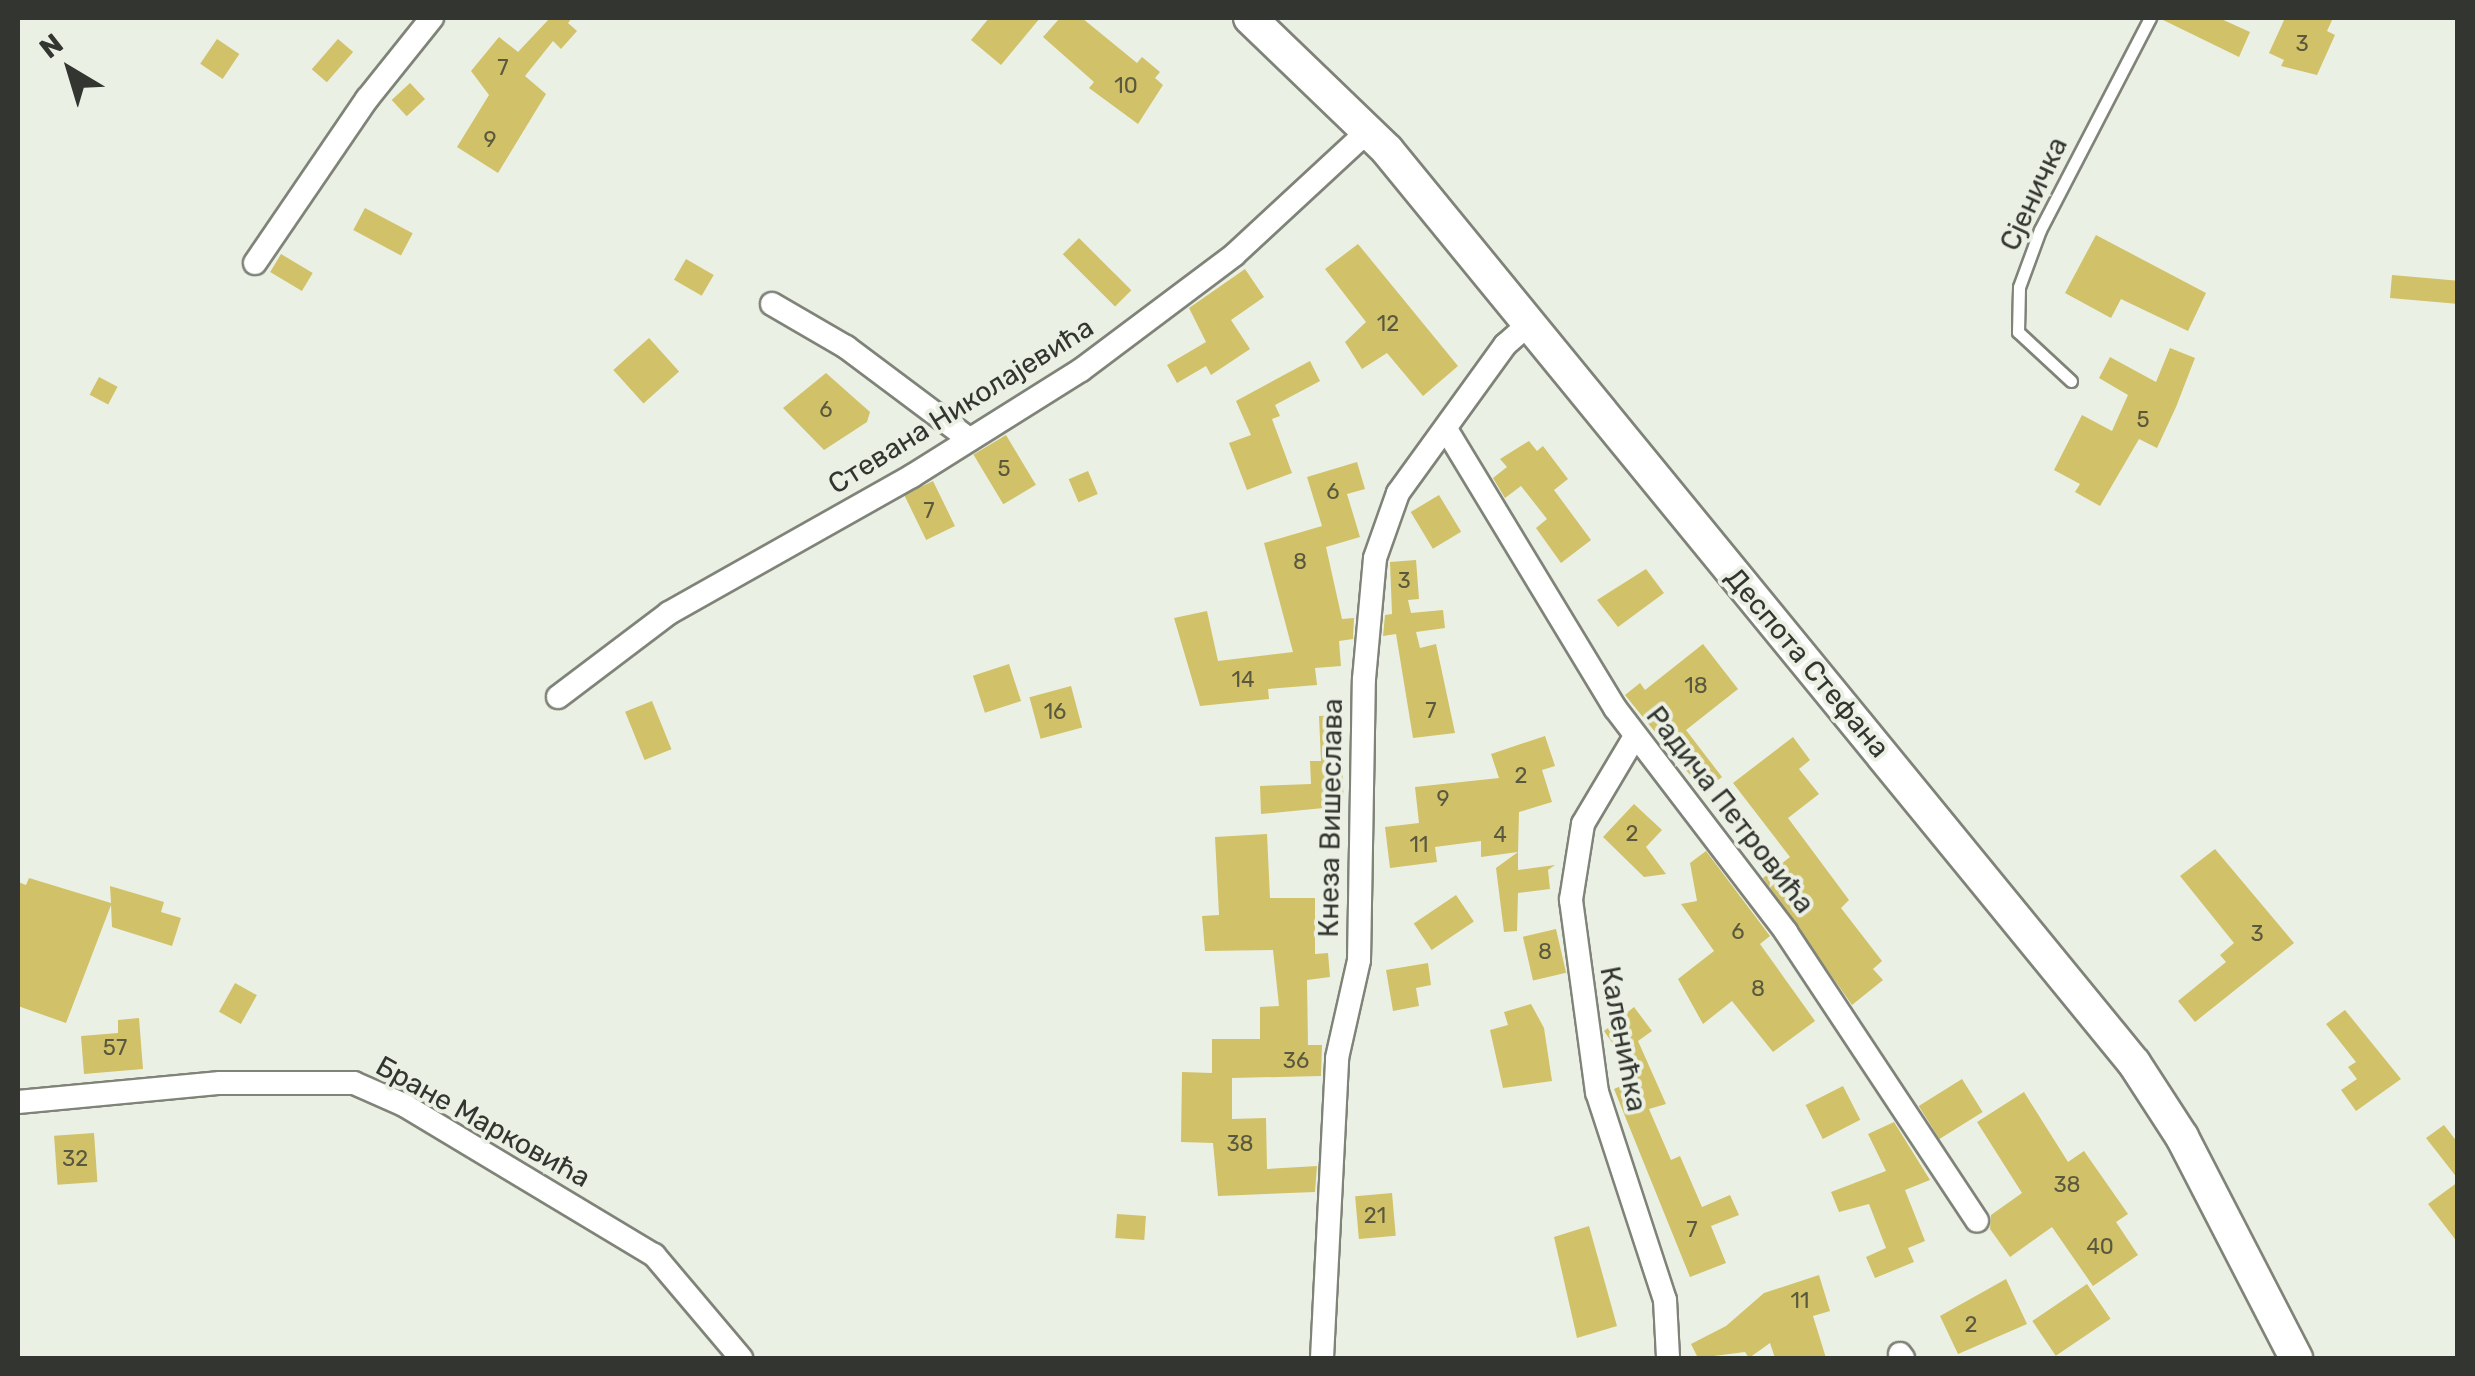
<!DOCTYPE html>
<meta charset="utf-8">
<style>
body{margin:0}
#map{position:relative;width:2475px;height:1376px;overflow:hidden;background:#ebf0e4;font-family:Rubik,sans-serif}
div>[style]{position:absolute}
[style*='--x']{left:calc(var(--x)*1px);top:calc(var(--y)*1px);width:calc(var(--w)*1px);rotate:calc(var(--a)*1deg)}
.building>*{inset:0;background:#d1c168;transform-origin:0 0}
.roads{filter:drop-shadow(2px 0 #7f8378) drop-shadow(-2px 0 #7f8378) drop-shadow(0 2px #7f8378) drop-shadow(0 -2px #7f8378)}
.lane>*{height:11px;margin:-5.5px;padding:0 5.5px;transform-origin:5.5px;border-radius:5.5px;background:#fff}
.street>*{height:22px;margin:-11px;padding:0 11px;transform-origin:11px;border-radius:11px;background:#fff}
.secondary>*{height:32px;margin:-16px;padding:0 16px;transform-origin:16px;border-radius:16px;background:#fff}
span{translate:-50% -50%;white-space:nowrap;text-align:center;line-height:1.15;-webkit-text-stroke:8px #ebf0e4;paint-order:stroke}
.number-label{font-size:22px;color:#5a583e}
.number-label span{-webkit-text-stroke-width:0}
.street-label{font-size:28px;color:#333530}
.frame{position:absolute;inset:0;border:20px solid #333530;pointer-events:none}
.north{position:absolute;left:20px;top:20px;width:100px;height:100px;-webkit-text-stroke:8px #ebf0e4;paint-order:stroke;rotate:322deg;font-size:28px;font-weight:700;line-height:40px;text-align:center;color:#333530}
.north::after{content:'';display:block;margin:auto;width:35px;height:45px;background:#333530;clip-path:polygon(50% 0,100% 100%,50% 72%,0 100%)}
</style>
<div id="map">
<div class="building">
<div style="clip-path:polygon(550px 18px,572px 18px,568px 23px,577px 31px,561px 49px,553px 41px,525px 76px,546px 94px,498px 173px,457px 147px,489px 95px,471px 71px,499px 37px,518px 52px)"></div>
<div style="clip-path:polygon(989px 18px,1040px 18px,1001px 65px,971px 40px)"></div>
<div style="clip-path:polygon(1060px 18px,1082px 18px,1137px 63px,1142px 57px,1160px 72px,1155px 78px,1163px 85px,1138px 124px,1089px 88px,1094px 82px,1043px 37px)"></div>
<div style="clip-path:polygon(2159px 18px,2219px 18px,2250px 32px,2239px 57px)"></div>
<div style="clip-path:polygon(2285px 18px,2333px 18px,2327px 31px,2335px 35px,2317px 75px,2281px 66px,2284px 60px,2269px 53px)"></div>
<div style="left:217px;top:39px;width:27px;height:30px;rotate:34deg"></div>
<div style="left:338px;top:39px;width:20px;height:40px;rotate:41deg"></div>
<div style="left:410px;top:83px;width:22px;height:25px;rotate:47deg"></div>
<div style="left:365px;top:208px;width:54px;height:25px;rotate:28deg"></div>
<div style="clip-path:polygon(2096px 235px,2206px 293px,2188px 331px,2121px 299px,2111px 318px,2065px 293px)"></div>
<div style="left:1079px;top:238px;width:74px;height:23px;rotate:45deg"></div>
<div style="clip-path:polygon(1358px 244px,1458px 366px,1423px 396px,1387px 353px,1362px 369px,1345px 342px,1366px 322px,1325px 269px)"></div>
<div style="left:281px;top:254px;width:37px;height:21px;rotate:31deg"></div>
<div style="left:686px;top:259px;width:32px;height:24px;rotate:30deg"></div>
<div style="clip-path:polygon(1245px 269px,1264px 297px,1231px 320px,1250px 349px,1211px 375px,1206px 366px,1177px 383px,1167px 365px,1206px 342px,1189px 308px)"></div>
<div style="left:2392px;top:275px;width:66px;height:23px;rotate:5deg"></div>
<div style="left:649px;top:338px;width:45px;height:48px;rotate:48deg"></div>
<div style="clip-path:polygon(2170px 348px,2195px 358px,2176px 407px,2157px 448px,2139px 439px,2100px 506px,2075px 492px,2080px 484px,2054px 470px,2082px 415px,2112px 431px,2128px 395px,2099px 378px,2110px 357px,2156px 382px)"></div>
<div style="clip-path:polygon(1310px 361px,1320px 381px,1275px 405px,1280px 416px,1272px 419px,1292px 473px,1247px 490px,1229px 443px,1251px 435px,1236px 401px)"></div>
<div style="clip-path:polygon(826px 373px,870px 412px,867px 422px,824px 450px,783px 408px)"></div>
<div style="left:99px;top:377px;width:21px;height:20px;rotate:28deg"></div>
<div style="left:1006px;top:435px;width:58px;height:38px;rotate:59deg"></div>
<div style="clip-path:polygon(1529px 441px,1537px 451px,1543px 446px,1568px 479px,1554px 490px,1591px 540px,1561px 563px,1536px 528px,1547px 519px,1521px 486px,1505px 498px,1493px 478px,1507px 467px,1500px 459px)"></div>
<div style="clip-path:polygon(1357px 462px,1365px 489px,1347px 494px,1360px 537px,1326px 547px,1342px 619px,1354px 618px,1353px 639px,1339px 641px,1341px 666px,1315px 668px,1317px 685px,1268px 689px,1269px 699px,1200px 706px,1174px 618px,1207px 611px,1218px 661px,1293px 652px,1264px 543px,1322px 526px,1307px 477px)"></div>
<div style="left:1088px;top:471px;width:25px;height:21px;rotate:67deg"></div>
<div style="left:933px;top:481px;width:50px;height:32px;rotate:64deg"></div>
<div style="left:1439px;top:495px;width:43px;height:33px;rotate:59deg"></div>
<div style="clip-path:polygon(1416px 560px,1419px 599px,1408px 600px,1411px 613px,1443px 610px,1445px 628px,1416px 632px,1420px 648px,1436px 644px,1455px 733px,1413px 738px,1396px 634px,1383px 636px,1385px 615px,1392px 614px,1390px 562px)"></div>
<div style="clip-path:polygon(1646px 569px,1664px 593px,1618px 627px,1597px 600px)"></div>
<div style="clip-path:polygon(1703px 644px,1738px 689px,1686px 730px,1722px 777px,1703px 791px,1625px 695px,1640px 683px,1645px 690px)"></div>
<div style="left:1009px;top:664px;width:39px;height:38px;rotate:72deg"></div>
<div style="left:1071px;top:686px;width:43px;height:43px;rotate:75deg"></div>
<div style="left:652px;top:701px;width:52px;height:29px;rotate:68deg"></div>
<div style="clip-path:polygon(1340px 715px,1344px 806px,1261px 814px,1260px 786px,1311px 784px,1310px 761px,1321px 761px,1319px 716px)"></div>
<div style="clip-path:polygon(1545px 736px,1555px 766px,1542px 770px,1552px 802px,1519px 812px,1518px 852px,1481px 857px,1481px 841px,1435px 847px,1437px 862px,1390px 868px,1385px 827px,1419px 823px,1415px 787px,1499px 778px,1491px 754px)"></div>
<div style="clip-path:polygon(1793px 737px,1810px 760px,1799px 769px,1819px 794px,1788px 818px,1849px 900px,1841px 908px,1882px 961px,1873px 969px,1883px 980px,1852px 1005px,1763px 878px,1790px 857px,1733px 783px)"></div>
<div style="clip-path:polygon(1634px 804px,1662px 830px,1646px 847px,1666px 874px,1644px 877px,1603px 837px)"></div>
<div style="clip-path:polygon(1267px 834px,1270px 898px,1315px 898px,1315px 954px,1328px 953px,1330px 977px,1307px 980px,1308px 1045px,1322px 1045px,1321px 1076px,1232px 1078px,1232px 1119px,1266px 1118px,1267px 1169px,1317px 1166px,1315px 1192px,1218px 1196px,1213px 1143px,1181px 1142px,1182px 1072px,1212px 1073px,1212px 1039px,1260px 1039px,1260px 1007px,1279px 1006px,1273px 950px,1205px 951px,1202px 916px,1219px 915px,1215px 837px)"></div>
<div style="clip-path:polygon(2215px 849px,2294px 943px,2195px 1022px,2178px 1001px,2226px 962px,2220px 955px,2234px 943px,2180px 876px)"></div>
<div style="clip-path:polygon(1706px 851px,1770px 936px,1760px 944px,1815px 1021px,1773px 1052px,1732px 1001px,1703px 1024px,1678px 979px,1714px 951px,1681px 904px,1697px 901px,1690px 863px)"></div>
<div style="clip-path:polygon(1518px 852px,1518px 870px,1555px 865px,1548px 870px,1550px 889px,1518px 893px,1517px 931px,1504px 932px,1496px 868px)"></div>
<div style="clip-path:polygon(29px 878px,111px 903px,110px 886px,164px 902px,161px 912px,181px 918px,172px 946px,112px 927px,111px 905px,66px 1023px,18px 1006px,18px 882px,26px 885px)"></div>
<div style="left:1456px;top:895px;width:32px;height:51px;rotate:56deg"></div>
<div style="left:1556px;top:929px;width:45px;height:34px;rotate:77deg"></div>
<div style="clip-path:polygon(1428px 963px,1431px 985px,1416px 988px,1419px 1006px,1393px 1011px,1386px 970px)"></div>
<div style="left:235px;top:983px;width:25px;height:33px;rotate:29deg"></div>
<div style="clip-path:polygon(1531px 1004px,1544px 1028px,1552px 1081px,1503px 1088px,1490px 1030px,1508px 1025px,1504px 1012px)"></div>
<div style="clip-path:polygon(1634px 1007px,1652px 1031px,1638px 1041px,1666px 1104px,1649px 1109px,1671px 1160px,1680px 1156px,1702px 1207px,1730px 1195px,1739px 1215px,1711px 1226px,1726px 1263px,1690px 1277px,1614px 1089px,1637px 1079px,1604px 1031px)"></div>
<div style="clip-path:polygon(2345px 1010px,2401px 1079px,2356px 1111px,2341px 1090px,2357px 1079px,2348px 1067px,2356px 1062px,2326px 1024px)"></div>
<div style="clip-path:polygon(139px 1018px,143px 1069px,84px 1074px,81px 1036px,118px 1033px,118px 1020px)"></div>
<div style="left:1962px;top:1079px;width:39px;height:51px;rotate:58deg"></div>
<div style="left:1843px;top:1086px;width:38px;height:42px;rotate:63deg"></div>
<div style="clip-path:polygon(2024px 1092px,2068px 1162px,2084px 1151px,2128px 1214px,2116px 1222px,2138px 1255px,2093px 1286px,2052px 1227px,2010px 1257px,1990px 1229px,1991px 1215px,2022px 1193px,1977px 1122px)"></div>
<div style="clip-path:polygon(1894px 1122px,1930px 1180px,1905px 1190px,1925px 1241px,1908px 1248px,1914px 1262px,1875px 1278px,1866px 1257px,1886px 1248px,1869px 1204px,1839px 1212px,1831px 1192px,1886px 1171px,1868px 1134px)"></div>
<div style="clip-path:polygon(2444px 1125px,2458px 1143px,2458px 1179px,2426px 1138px)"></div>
<div style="left:94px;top:1133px;width:49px;height:40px;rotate:86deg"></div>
<div style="clip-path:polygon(2458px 1182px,2458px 1243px,2428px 1204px)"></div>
<div style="left:1392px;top:1193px;width:43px;height:37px;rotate:85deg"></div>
<div style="left:1117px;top:1214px;width:29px;height:24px;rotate:4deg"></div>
<div style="clip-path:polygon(1589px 1226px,1617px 1326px,1577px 1338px,1554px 1237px)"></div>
<div style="clip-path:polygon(1819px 1275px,1830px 1311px,1813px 1316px,1826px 1358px,1775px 1358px,1770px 1343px,1749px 1358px,1745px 1352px,1698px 1358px,1691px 1344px,1726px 1326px,1764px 1293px)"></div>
<div style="clip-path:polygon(2006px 1279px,2027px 1324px,1958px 1354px,1940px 1316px)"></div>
<div style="left:2087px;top:1284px;width:42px;height:66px;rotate:56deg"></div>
</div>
<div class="roads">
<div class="lane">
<div style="--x:2071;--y:381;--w:72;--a:-137.2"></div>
<div style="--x:2018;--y:332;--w:45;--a:-88.7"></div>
<div style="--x:2019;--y:287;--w:61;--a:-69.8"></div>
<div style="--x:2040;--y:230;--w:239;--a:-62.6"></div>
</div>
<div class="street">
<div style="--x:255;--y:263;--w:199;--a:-55.7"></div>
<div style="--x:367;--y:99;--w:104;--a:-51.3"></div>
<div style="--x:772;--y:304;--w:86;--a:30.2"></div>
<div style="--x:846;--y:347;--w:154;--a:36.8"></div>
<div style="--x:1446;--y:429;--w:326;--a:58.8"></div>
<div style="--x:1615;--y:708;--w:282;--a:52.6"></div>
<div style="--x:1786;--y:932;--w:346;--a:56.5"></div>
<div style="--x:558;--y:697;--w:139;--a:-37.1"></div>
<div style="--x:669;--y:613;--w:279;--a:-29.4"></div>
<div style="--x:912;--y:476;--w:199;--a:-32.1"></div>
<div style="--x:1081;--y:370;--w:191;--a:-36.9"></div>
<div style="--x:1234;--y:255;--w:184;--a:-42.8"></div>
<div style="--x:1634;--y:738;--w:100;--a:120.7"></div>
<div style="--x:1583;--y:824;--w:77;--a:99"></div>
<div style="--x:1571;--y:900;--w:194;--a:82.3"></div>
<div style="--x:1597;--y:1092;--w:219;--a:71.9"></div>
<div style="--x:1665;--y:1300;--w:58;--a:87"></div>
<div style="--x:18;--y:1102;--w:203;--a:-5.4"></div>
<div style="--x:220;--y:1083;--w:134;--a:0"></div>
<div style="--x:354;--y:1083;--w:55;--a:23.7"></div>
<div style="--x:404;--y:1105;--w:292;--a:31"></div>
<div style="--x:654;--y:1255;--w:135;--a:49.8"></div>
<div style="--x:1900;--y:1354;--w:5;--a:53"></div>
<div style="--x:1322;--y:1358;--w:300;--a:-87.1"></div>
<div style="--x:1337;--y:1058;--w:100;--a:-77.3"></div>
<div style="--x:1359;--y:960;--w:281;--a:-89"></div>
<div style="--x:1364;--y:679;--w:121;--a:-84.8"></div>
<div style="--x:1375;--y:558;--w:69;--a:-70.5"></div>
<div style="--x:1398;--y:493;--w:183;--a:-54.1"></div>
<div style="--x:1505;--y:345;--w:30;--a:-41"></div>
</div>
<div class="secondary">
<div style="--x:1250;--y:18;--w:190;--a:43.9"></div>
<div style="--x:1387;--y:150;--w:1180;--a:50.71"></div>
<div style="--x:2134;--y:1063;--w:88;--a:57"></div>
<div style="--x:2182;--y:1137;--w:249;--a:62.7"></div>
</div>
</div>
<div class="number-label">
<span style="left:2302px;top:44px">3</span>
<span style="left:503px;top:68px">7</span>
<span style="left:1126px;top:86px">10</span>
<span style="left:490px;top:140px">9</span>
<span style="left:1388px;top:324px">12</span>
<span style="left:826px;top:410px">6</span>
<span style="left:2143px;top:420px">5</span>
<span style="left:1004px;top:469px">5</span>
<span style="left:1333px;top:492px">6</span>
<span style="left:929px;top:511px">7</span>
<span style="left:1300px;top:562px">8</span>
<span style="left:1404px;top:581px">3</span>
<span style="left:1243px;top:680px">14</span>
<span style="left:1696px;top:686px">18</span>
<span style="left:1431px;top:711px">7</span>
<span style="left:1055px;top:712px">16</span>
<span style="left:1521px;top:776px">2</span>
<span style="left:1443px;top:799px">9</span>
<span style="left:1632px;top:834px">2</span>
<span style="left:1500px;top:835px">4</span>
<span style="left:1419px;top:845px">11</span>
<span style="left:1738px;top:932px">6</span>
<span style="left:2257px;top:934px">3</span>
<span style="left:1545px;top:952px">8</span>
<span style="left:1758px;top:989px">8</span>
<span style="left:115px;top:1048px">57</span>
<span style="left:1296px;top:1061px">36</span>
<span style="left:1240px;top:1144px">38</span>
<span style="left:75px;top:1159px">32</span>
<span style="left:2067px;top:1185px">38</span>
<span style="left:1375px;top:1216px">21</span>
<span style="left:1692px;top:1230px">7</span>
<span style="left:2100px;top:1247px">40</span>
<span style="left:1800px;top:1301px">11</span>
<span style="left:1971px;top:1325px">2</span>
</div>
<div class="street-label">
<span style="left:2034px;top:194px;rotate:-65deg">Сјеничка</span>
<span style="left:961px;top:406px;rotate:-32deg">Стевана Николајевића</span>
<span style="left:1807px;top:663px;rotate:50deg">Деспота Стефана</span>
<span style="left:1730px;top:810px;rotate:52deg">Радича Петровића</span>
<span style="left:1331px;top:818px;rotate:-89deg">Кнеза Вишеслава</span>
<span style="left:1623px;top:1039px;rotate:79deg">Каленићка</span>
<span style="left:483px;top:1122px;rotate:29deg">Бране Марковића</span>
</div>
<div class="frame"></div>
<div class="north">N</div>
</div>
